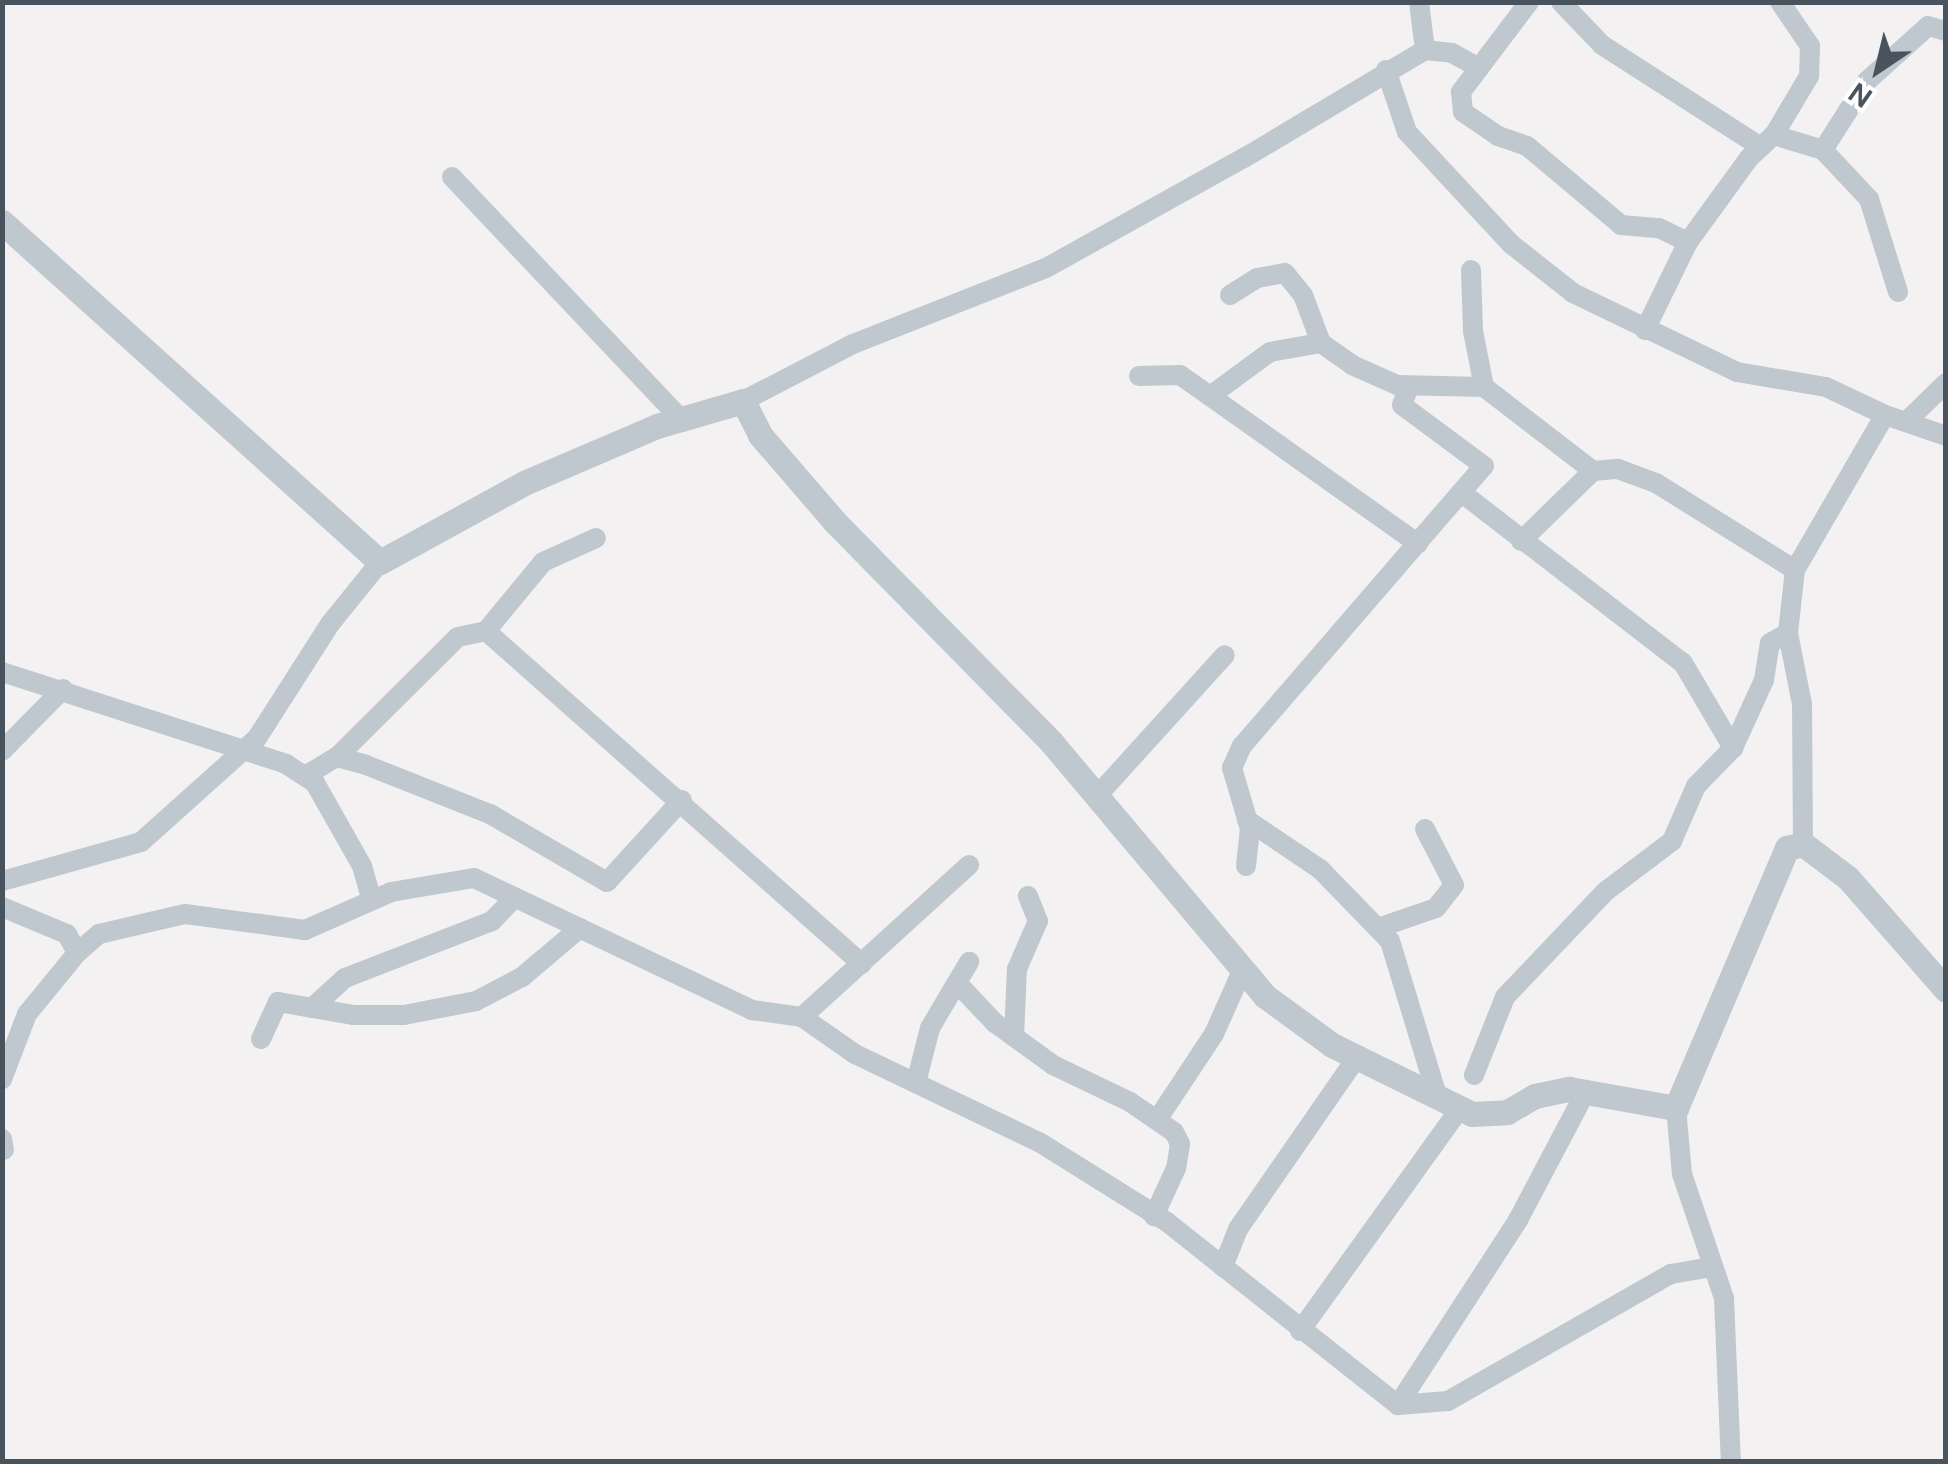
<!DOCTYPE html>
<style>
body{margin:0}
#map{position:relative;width:1948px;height:1464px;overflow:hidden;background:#f3f1f1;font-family:"DM Sans",sans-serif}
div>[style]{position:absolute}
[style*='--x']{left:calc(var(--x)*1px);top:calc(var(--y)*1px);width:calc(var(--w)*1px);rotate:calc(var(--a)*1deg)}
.minor>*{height:20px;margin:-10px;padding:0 10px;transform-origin:10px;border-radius:10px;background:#bfc7cf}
.tertiary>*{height:25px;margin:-12.5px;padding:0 12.5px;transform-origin:12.5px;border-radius:12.5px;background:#bfc7cf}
span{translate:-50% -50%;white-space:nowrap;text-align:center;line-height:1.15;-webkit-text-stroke:9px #fff;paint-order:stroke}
.frame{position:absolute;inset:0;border:5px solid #49535e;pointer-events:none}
.north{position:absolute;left:1828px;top:20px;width:100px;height:100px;-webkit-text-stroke:8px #fff;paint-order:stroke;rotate:215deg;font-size:28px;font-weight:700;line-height:40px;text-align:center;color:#49535e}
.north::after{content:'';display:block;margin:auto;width:35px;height:45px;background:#49535e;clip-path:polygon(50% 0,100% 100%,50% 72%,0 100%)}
</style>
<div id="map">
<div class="minor">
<div style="--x:1529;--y:2;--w:113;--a:127.1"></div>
<div style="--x:1461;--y:92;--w:20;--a:84"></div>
<div style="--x:1463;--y:112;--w:42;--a:34.4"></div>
<div style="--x:1498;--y:136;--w:31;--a:19"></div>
<div style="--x:1527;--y:146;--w:123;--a:40"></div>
<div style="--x:1621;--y:225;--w:38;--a:5"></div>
<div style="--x:1659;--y:228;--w:32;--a:26"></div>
<div style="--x:1688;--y:242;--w:104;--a:-54"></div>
<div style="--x:1749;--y:158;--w:34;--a:-43"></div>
<div style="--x:1774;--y:135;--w:51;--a:17"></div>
<div style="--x:1561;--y:2;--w:59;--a:46.4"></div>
<div style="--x:1602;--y:45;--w:189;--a:32.7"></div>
<div style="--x:1425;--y:50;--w:27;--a:6"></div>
<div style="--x:1452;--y:53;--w:31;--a:29"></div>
<div style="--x:1386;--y:70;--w:65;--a:71.3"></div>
<div style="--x:1407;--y:132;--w:153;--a:47.1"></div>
<div style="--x:1511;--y:244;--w:79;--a:38.3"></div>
<div style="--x:1573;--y:293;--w:182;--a:25.7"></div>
<div style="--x:1737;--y:372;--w:90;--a:9.6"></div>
<div style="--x:1826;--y:387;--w:65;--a:25.4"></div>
<div style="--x:1774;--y:135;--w:69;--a:-59.3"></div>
<div style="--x:1809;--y:76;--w:30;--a:-88"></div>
<div style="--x:1810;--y:46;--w:53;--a:-124.3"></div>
<div style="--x:452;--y:177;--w:337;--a:46.6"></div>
<div style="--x:1471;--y:270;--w:61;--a:88.1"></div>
<div style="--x:1473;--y:331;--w:57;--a:78.9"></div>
<div style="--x:1898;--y:292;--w:97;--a:-107.3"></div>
<div style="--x:1869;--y:199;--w:67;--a:-133.2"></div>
<div style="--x:1823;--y:150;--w:82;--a:-57.5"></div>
<div style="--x:1867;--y:81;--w:82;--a:-42"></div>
<div style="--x:1928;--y:26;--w:19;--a:16"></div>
<div style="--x:1230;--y:295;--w:32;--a:-32"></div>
<div style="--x:1257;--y:278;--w:28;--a:-10"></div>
<div style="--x:1285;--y:273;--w:28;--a:51"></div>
<div style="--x:1303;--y:295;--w:51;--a:69.4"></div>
<div style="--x:1321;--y:343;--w:38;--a:35"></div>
<div style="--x:1352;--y:365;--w:49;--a:24"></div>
<div style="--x:1397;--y:385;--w:87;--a:1.3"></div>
<div style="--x:1484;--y:387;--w:138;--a:37.6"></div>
<div style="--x:1645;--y:330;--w:98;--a:-64"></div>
<div style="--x:1139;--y:376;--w:41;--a:-1.4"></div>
<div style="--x:1180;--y:375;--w:37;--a:35"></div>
<div style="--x:1210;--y:396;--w:74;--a:-36.3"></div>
<div style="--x:1270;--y:352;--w:52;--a:-10"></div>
<div style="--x:1210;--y:396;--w:255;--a:35.4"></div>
<div style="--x:743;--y:401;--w:124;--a:-27.4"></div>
<div style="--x:853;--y:344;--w:207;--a:-21.5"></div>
<div style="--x:1046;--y:268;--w:227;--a:-29.1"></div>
<div style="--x:1244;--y:158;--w:211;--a:-30.8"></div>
<div style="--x:1425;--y:50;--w:48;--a:-97.1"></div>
<div style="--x:1906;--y:422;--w:56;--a:-44.3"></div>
<div style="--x:1462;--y:493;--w:279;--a:37.6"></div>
<div style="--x:1683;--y:663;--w:99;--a:59.5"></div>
<div style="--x:1521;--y:541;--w:100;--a:-44.2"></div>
<div style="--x:1593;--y:471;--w:25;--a:-5"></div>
<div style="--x:1618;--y:469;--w:40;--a:20.2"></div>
<div style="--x:1656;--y:483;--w:164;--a:32"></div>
<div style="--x:486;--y:631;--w:89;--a:-50.4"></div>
<div style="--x:543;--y:562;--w:58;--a:-24.4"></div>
<div style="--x:2;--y:672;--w:299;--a:17.9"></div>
<div style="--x:286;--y:764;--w:35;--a:33"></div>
<div style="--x:315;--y:783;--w:95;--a:60.5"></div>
<div style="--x:362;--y:866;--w:35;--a:74"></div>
<div style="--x:2;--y:751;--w:87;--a:-45.5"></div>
<div style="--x:337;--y:757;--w:170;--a:-44.8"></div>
<div style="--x:458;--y:637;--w:29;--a:-12"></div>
<div style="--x:486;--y:631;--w:502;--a:41.53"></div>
<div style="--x:305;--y:776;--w:37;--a:-31"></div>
<div style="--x:337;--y:757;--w:30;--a:15"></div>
<div style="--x:366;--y:765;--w:133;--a:21.6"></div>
<div style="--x:490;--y:814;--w:135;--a:30.2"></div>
<div style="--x:607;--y:882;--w:111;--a:-47.6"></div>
<div style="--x:1097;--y:796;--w:190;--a:-47.8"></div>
<div style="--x:1247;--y:820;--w:88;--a:33.9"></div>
<div style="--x:1320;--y:869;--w:100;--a:45.8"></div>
<div style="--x:1390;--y:941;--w:162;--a:73.1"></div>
<div style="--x:1803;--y:844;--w:140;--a:-90.4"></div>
<div style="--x:1802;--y:704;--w:72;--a:-101.2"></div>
<div style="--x:1788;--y:633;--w:63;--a:-83.7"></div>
<div style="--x:1795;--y:570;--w:179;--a:-59.9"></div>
<div style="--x:1885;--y:415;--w:65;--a:19"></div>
<div style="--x:1246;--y:866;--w:37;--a:-84"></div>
<div style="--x:1250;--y:829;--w:64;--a:-106.4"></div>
<div style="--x:1232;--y:768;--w:24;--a:-66"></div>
<div style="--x:1242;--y:746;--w:370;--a:-49.2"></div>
<div style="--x:1484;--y:466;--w:102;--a:-143.4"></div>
<div style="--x:1402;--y:405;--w:19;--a:-69"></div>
<div style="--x:2;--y:881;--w:144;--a:-15.7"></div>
<div style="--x:141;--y:842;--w:156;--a:-41.9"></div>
<div style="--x:257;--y:738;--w:135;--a:-57.4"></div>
<div style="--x:330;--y:624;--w:80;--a:-51.1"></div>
<div style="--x:2;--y:907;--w:70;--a:22.6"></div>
<div style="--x:67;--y:934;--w:21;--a:62"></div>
<div style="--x:77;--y:953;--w:79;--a:129.3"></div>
<div style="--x:27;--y:1014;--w:70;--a:111"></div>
<div style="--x:1378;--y:928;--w:61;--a:-19"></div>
<div style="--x:1436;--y:908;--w:29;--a:-52"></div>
<div style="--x:1454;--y:885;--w:63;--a:-117.4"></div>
<div style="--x:77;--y:953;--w:29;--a:-41"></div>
<div style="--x:99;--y:934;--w:88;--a:-13.1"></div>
<div style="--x:185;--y:914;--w:121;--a:7.6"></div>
<div style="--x:305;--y:930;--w:94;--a:-23.8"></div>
<div style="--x:391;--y:892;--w:84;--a:-9.6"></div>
<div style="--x:474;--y:878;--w:308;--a:25.4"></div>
<div style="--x:752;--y:1010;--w:50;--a:8"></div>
<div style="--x:802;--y:1017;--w:226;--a:-42.3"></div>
<div style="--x:957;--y:983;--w:55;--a:46.5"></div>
<div style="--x:995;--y:1023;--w:72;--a:35.9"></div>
<div style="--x:1053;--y:1065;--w:85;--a:25.7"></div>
<div style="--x:1130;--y:1102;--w:53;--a:34.3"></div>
<div style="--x:1174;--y:1132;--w:13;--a:63"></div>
<div style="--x:1180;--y:1144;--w:24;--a:99"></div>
<div style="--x:1176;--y:1168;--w:53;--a:114.6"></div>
<div style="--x:312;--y:1008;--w:45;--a:-42.3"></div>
<div style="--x:345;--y:978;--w:158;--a:-21.2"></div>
<div style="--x:492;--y:921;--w:33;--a:-46"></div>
<div style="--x:802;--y:1017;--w:65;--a:34.9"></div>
<div style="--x:855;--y:1054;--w:204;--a:25.6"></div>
<div style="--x:1039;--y:1142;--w:151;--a:32"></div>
<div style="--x:1167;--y:1222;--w:295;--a:38.4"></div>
<div style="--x:1398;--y:1405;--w:50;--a:-4.6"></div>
<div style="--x:1448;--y:1401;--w:257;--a:-29.7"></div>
<div style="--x:1671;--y:1274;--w:42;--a:-9.7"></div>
<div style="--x:1014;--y:1037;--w:68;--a:-87.5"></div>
<div style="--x:1017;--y:969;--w:52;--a:-66.4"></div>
<div style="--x:1038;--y:921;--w:27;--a:-112"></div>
<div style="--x:261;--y:1039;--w:41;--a:-65.3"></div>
<div style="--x:278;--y:1002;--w:76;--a:9.8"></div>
<div style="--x:353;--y:1015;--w:51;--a:0"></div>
<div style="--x:404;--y:1015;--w:73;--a:-11"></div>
<div style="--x:476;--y:1001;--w:52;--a:-27.6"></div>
<div style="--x:522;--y:977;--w:76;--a:-40.2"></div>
<div style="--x:1474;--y:1075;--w:84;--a:-68.3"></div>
<div style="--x:1505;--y:997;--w:146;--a:-46.4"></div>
<div style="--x:1606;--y:891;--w:83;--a:-37.1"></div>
<div style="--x:1672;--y:841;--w:60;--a:-66.4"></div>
<div style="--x:1696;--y:786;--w:53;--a:-45.8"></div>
<div style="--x:1733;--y:748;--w:75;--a:-65.5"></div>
<div style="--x:1764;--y:680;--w:37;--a:-81"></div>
<div style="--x:1770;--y:643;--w:21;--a:-29"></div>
<div style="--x:916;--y:1083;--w:57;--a:-75.7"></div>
<div style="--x:930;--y:1028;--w:77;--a:-59.4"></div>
<div style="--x:1676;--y:1108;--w:66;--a:84.8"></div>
<div style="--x:1682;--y:1174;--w:131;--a:71.3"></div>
<div style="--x:1724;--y:1298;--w:164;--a:87.6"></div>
<div style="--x:1157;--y:1120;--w:103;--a:-56.5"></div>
<div style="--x:1214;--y:1034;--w:71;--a:-66"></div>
<div style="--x:2;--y:1139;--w:11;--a:80"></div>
<div style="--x:1223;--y:1267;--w:41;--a:-68.5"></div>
<div style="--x:1238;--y:1229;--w:209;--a:-55.3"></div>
<div style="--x:1300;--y:1331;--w:274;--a:-54.3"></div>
<div style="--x:1398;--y:1405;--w:221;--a:-57"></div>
<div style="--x:1518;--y:1220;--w:146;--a:-62.2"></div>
</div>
<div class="tertiary">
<div style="--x:2;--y:222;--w:508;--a:41.97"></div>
<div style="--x:380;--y:562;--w:164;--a:-28.7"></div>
<div style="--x:524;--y:483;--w:145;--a:-23.2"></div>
<div style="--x:657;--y:426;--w:90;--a:-16.2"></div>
<div style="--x:743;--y:401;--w:38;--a:63"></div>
<div style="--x:760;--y:435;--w:115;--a:49.2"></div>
<div style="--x:835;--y:522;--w:310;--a:45.5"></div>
<div style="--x:1052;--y:743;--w:331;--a:49.9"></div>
<div style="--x:1265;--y:996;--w:83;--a:36.2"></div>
<div style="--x:1332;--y:1045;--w:156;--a:26.2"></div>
<div style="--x:1472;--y:1114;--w:35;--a:-3"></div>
<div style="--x:1507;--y:1112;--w:32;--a:-30"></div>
<div style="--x:1535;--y:1096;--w:35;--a:-12"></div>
<div style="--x:1569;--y:1089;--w:109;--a:10.1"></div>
<div style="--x:1676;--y:1108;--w:283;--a:-66.9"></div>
<div style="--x:1787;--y:848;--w:16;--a:-14"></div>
<div style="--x:1803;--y:844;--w:56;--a:37.1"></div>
<div style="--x:1848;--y:878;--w:149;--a:48.8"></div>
</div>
<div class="frame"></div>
<div class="north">N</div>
</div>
